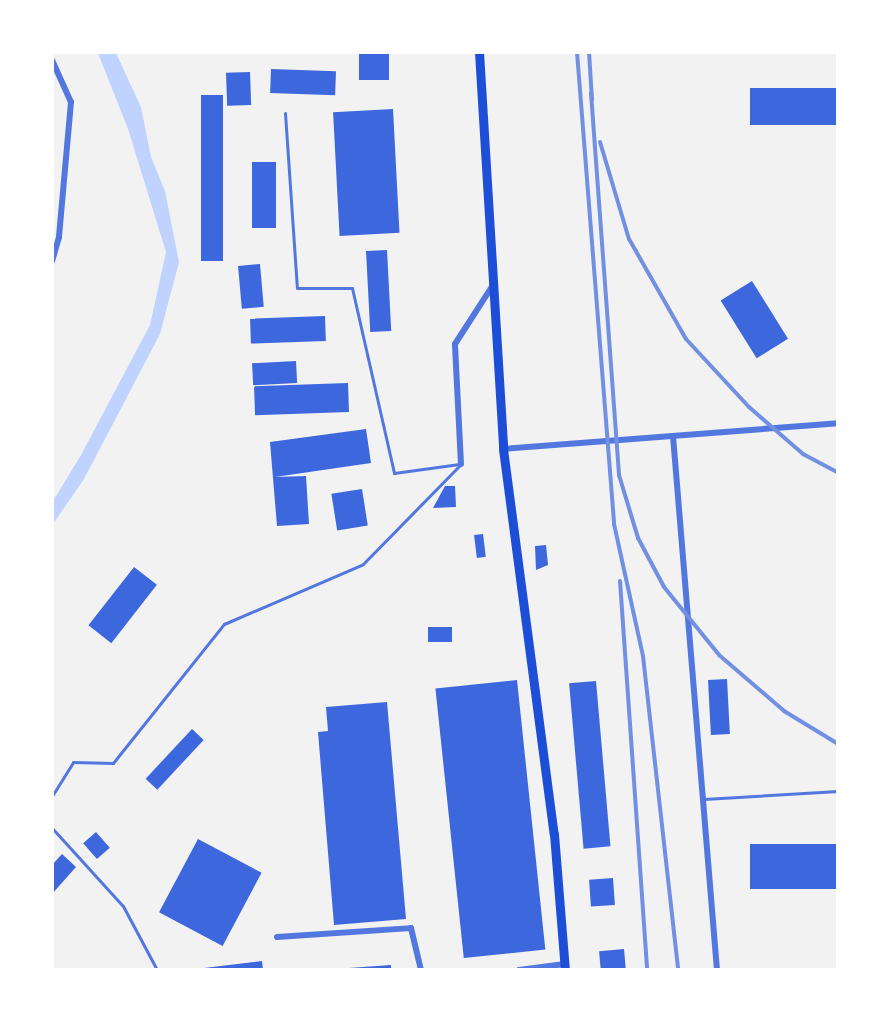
<!DOCTYPE html>
<style>
body{margin:0}
#map{position:relative;width:890px;height:1022px;overflow:hidden;background:#f2f2f2;font-family:"Roboto Condensed",sans-serif}
div>[style]{position:absolute}
[style*='--x']{left:calc(var(--x)*1px);top:calc(var(--y)*1px);width:calc(var(--w)*1px);rotate:calc(var(--a)*1deg)}
.water>*{inset:0;background:#bfd3fe}
.building>*{inset:0;background:#3d67dc;transform-origin:0 0}
.service>*{height:3px;margin:-1.5px;padding:0 1.5px;transform-origin:1.5px;border-radius:1.5px;background:#5277de}
.minor>*{height:6px;margin:-3px;padding:0 3px;transform-origin:3px;border-radius:3px;background:#5277de}
.secondary>*{height:9px;margin:-4.5px;padding:0 4.5px;transform-origin:4.5px;border-radius:4.5px;background:#1d4ed8}
.rail>*{height:4px;margin:-2px;padding:0 2px;transform-origin:2px;border-radius:2px;background:#7290e2}
span{translate:-50% -50%;white-space:nowrap;text-align:center;line-height:1.15;-webkit-text-stroke:6px #fff;paint-order:stroke}
.frame{position:absolute;inset:0;border:54px solid #fff;pointer-events:none}
</style>
<div id="map">
<div class="water">
<div style="clip-path:polygon(98px 53px,116px 53px,141px 107px,151px 157px,165px 191px,179px 262px,160px 334px,84px 479px,53px 524px,53px 501px,81px 455px,150px 325px,166px 252px,128px 129px)"></div>
</div>
<div class="building">
<div style="left:359px;top:52px;width:30px;height:28px"></div>
<div style="left:271px;top:69px;width:65px;height:24px;rotate:2deg"></div>
<div style="left:250px;top:72px;width:33px;height:24px;rotate:88deg"></div>
<div style="left:838px;top:88px;width:37px;height:88px;rotate:90deg"></div>
<div style="left:201px;top:95px;width:22px;height:166px"></div>
<div style="left:393px;top:109px;width:124px;height:60px;rotate:87deg"></div>
<div style="left:252px;top:162px;width:24px;height:66px"></div>
<div style="left:387px;top:250px;width:81px;height:21px;rotate:87deg"></div>
<div style="left:260px;top:264px;width:43px;height:22px;rotate:85deg"></div>
<div style="left:752px;top:281px;width:68px;height:37px;rotate:58deg"></div>
<div style="left:325px;top:316px;width:25px;height:75px;rotate:88deg"></div>
<div style="left:296px;top:361px;width:22px;height:44px;rotate:87deg"></div>
<div style="left:348px;top:383px;width:29px;height:94px;rotate:88deg"></div>
<div style="clip-path:polygon(366px 429px,371px 463px,275px 477px,306px 476px,309px 524px,277px 526px,270px 442px)"></div>
<div style="clip-path:polygon(445px 486px,455px 486px,456px 507px,433px 508px)"></div>
<div style="left:362px;top:489px;width:37px;height:31px;rotate:81deg"></div>
<div style="left:483px;top:534px;width:23px;height:9px;rotate:83deg"></div>
<div style="clip-path:polygon(546px 545px,548px 565px,536px 570px,535px 546px)"></div>
<div style="left:134px;top:567px;width:29px;height:74px;rotate:38deg"></div>
<div style="left:452px;top:627px;width:15px;height:24px;rotate:90deg"></div>
<div style="left:727px;top:679px;width:55px;height:19px;rotate:87deg"></div>
<div style="left:517px;top:680px;width:271px;height:82px;rotate:84deg"></div>
<div style="left:596px;top:681px;width:166px;height:27px;rotate:85deg"></div>
<div style="clip-path:polygon(387px 702px,406px 919px,334px 925px,318px 732px,328px 731px,326px 707px)"></div>
<div style="left:192px;top:729px;width:16px;height:68px;rotate:43deg"></div>
<div style="left:96px;top:832px;width:21px;height:17px;rotate:49deg"></div>
<div style="left:198px;top:839px;width:72px;height:83px;rotate:28deg"></div>
<div style="left:838px;top:844px;width:45px;height:88px;rotate:90deg"></div>
<div style="clip-path:polygon(62px 854px,76px 867px,52px 894px,52px 865px)"></div>
<div style="left:613px;top:878px;width:27px;height:24px;rotate:86deg"></div>
<div style="left:624px;top:949px;width:21px;height:25px;rotate:85deg"></div>
<div style="clip-path:polygon(262px 961px,263px 970px,204px 970px,204px 968px)"></div>
<div style="clip-path:polygon(391px 965px,391px 970px,349px 970px,349px 968px)"></div>
</div>
<div class="service">
<div style="--x:285;--y:113;--w:175;--a:86.1"></div>
<div style="--x:297;--y:288;--w:55;--a:0"></div>
<div style="--x:352;--y:288;--w:190;--a:77.2"></div>
<div style="--x:394;--y:473;--w:66;--a:-7.9"></div>
<div style="--x:52;--y:796;--w:40;--a:-58"></div>
<div style="--x:73;--y:762;--w:40;--a:1.4"></div>
<div style="--x:113;--y:763;--w:178;--a:-51.4"></div>
<div style="--x:224;--y:624;--w:151;--a:-23.3"></div>
<div style="--x:363;--y:564;--w:140;--a:-45.6"></div>
<div style="--x:704;--y:799;--w:134;--a:-3.4"></div>
<div style="--x:52;--y:828;--w:105;--a:47.7"></div>
<div style="--x:123;--y:906;--w:72;--a:62"></div>
</div>
<div class="minor">
<div style="--x:52;--y:60;--w:46;--a:65.7"></div>
<div style="--x:71;--y:102;--w:136;--a:95.1"></div>
<div style="--x:59;--y:237;--w:25;--a:106"></div>
<div style="--x:673;--y:436;--w:536;--a:85.29"></div>
<div style="--x:503;--y:449;--w:336;--a:-4.4"></div>
<div style="--x:461;--y:464;--w:120;--a:-92.9"></div>
<div style="--x:455;--y:344;--w:70;--a:-57.2"></div>
<div style="--x:277;--y:937;--w:134;--a:-3.8"></div>
<div style="--x:411;--y:928;--w:43;--a:76.6"></div>
<div style="--x:519;--y:970;--w:46;--a:-7.4"></div>
</div>
<div class="secondary">
<div style="--x:479;--y:52;--w:398;--a:86.5"></div>
<div style="--x:503;--y:449;--w:388;--a:82.5"></div>
<div style="--x:554;--y:834;--w:136;--a:85.4"></div>
</div>
<div class="rail">
<div style="--x:577;--y:52;--w:473;--a:85.5"></div>
<div style="--x:614;--y:524;--w:135;--a:77.6"></div>
<div style="--x:643;--y:656;--w:316;--a:83.6"></div>
<div style="--x:589;--y:52;--w:48;--a:86.4"></div>
<div style="--x:591;--y:93;--w:383;--a:85.8"></div>
<div style="--x:619;--y:475;--w:66;--a:73.2"></div>
<div style="--x:638;--y:538;--w:55;--a:62"></div>
<div style="--x:664;--y:587;--w:87;--a:51"></div>
<div style="--x:719;--y:655;--w:86;--a:40.7"></div>
<div style="--x:784;--y:711;--w:63;--a:31.4"></div>
<div style="--x:600;--y:142;--w:101;--a:73.4"></div>
<div style="--x:629;--y:239;--w:115;--a:60.3"></div>
<div style="--x:686;--y:339;--w:93;--a:47.2"></div>
<div style="--x:749;--y:407;--w:72;--a:41"></div>
<div style="--x:803;--y:454;--w:40;--a:28"></div>
<div style="--x:620;--y:581;--w:390;--a:86"></div>
</div>
<div class="frame"></div>
</div>
